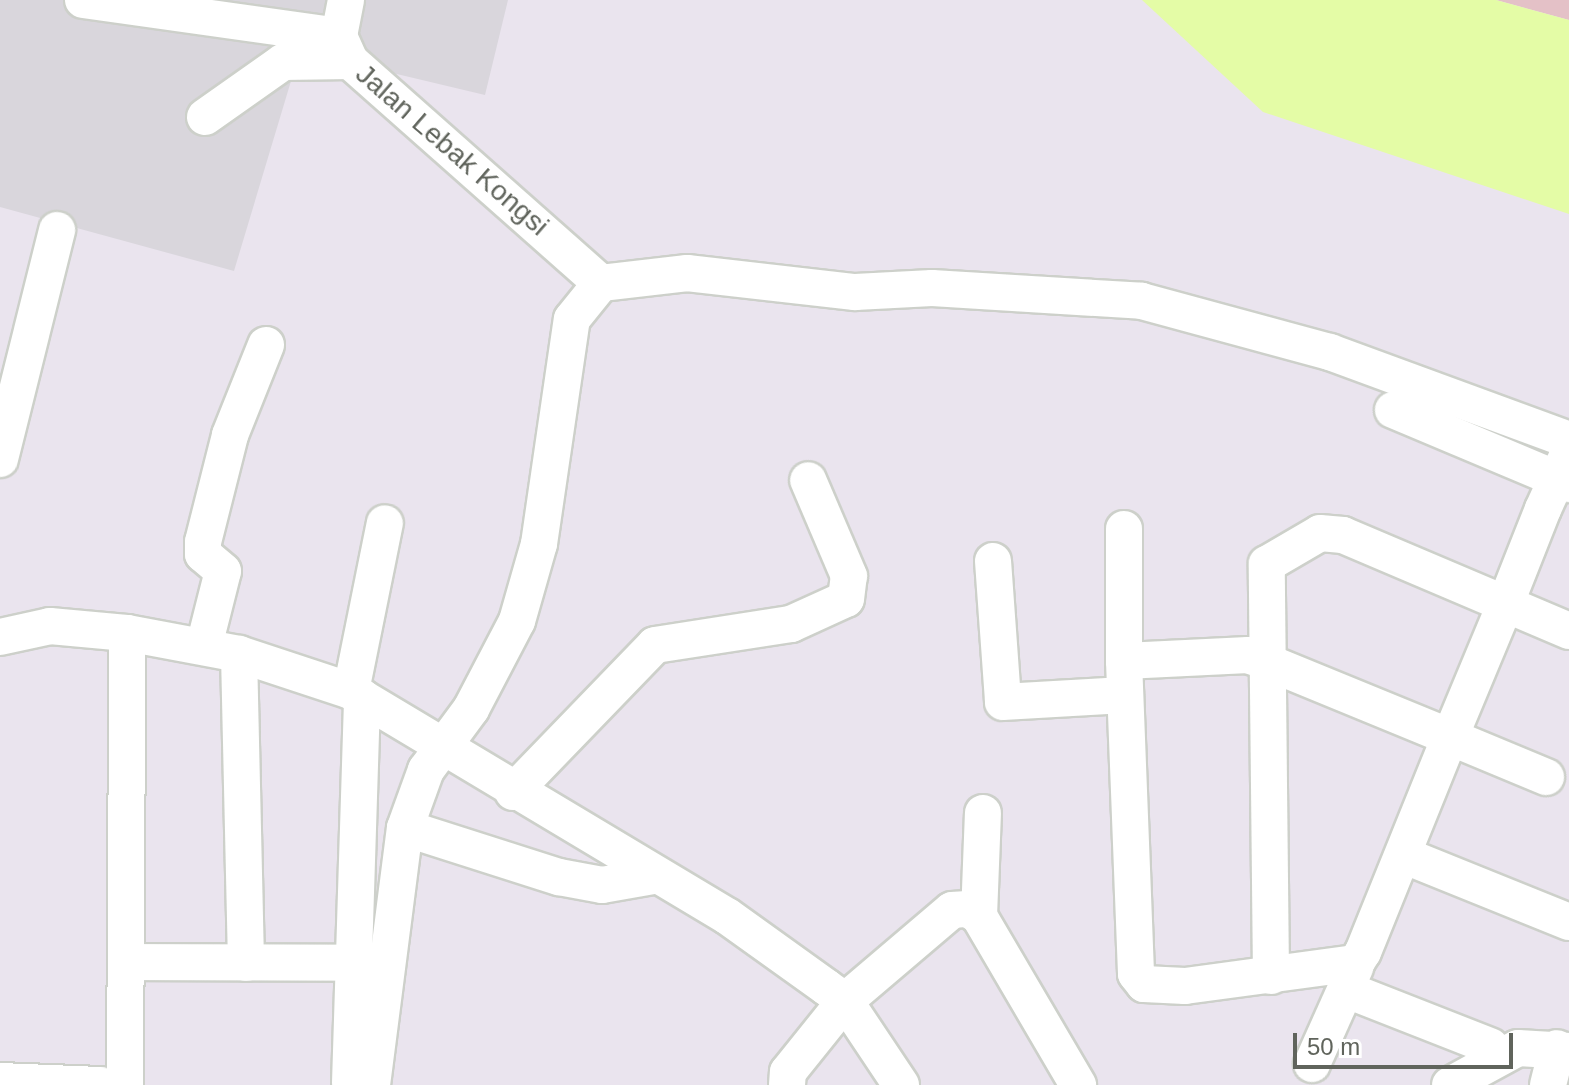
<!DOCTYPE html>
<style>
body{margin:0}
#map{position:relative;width:1569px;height:1085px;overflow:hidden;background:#eae4ee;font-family:Helvetica,sans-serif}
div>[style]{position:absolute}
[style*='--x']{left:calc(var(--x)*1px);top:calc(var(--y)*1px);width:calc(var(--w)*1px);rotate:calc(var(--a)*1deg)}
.industrial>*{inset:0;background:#d9d6dc}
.green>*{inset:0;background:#e4c1c7}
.water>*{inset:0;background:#e4fca6}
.roads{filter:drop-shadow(2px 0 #cdd0ca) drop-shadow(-2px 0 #cdd0ca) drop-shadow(0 2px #cdd0ca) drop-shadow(0 -2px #cdd0ca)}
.minor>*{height:36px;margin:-18px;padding:0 18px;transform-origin:18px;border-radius:18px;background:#fff}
span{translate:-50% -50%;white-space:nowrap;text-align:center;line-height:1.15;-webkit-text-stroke:7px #fff;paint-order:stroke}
.street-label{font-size:28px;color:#60645c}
.scale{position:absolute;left:1293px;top:1033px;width:220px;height:36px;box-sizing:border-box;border:4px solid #60645c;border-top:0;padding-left:10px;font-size:24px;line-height:28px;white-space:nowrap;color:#60645c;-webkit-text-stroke:6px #fff;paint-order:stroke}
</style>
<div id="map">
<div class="industrial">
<div style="clip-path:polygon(0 0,508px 0,485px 95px,300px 51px,234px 271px,0 207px)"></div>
</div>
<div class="green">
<div style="clip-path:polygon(1496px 0,1569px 0,1569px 20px)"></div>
</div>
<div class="water">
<div style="clip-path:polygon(1142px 0,1496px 0,1569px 20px,1569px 214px,1263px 112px)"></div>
</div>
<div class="roads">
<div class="minor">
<div style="--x:83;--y:0;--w:259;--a:8"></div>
<div style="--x:346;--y:0;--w:37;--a:101"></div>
<div style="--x:339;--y:36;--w:27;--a:66"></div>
<div style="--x:350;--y:61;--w:335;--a:41.5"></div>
<div style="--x:205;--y:117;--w:95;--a:-35.2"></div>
<div style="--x:283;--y:62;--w:67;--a:-0.9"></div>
<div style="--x:1393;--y:410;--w:191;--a:22.8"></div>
<div style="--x:0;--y:459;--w:236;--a:-76"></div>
<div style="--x:1124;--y:529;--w:132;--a:90"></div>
<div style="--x:993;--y:561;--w:141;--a:85.9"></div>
<div style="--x:1003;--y:702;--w:121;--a:-3.3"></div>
<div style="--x:0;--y:637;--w:51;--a:-12.4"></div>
<div style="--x:50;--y:626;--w:77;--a:5.2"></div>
<div style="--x:127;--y:633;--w:114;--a:10.6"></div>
<div style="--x:239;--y:654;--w:118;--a:18.3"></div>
<div style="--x:351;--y:691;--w:438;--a:30.9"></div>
<div style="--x:727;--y:916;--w:122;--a:35.6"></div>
<div style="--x:826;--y:987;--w:24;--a:36"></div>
<div style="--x:845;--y:1001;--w:101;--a:56.3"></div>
<div style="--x:204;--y:646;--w:77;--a:-75.8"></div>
<div style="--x:223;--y:571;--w:26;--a:-140"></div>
<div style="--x:203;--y:554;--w:12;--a:-90"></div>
<div style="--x:203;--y:542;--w:110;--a:-75.8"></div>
<div style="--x:230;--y:435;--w:97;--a:-68.2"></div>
<div style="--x:239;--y:654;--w:309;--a:88.7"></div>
<div style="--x:351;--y:691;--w:171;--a:-78.6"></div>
<div style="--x:1546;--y:777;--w:104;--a:-157.4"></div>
<div style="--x:1450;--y:737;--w:200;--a:-157.7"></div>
<div style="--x:1265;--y:661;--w:18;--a:-161"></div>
<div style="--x:1248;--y:655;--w:124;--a:177.2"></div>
<div style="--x:1124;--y:661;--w:313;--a:87.8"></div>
<div style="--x:1136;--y:974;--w:13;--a:51"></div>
<div style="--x:1144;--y:984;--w:41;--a:2.8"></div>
<div style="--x:1185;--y:986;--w:173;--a:-7.7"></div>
<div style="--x:1356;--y:963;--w:13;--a:-58"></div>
<div style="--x:1363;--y:952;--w:232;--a:-68"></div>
<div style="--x:1450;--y:737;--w:143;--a:-67.4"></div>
<div style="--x:1505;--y:605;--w:103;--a:-68.4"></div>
<div style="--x:1543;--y:509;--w:63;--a:-65.5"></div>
<div style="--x:513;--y:792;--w:204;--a:-46"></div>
<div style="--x:655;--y:645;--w:138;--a:-8.8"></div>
<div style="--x:791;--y:624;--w:60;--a:-24.4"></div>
<div style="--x:846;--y:599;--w:23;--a:-83"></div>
<div style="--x:849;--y:576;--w:104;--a:-113.1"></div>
<div style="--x:405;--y:828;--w:162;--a:17.7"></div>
<div style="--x:559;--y:877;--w:44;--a:10.5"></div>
<div style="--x:602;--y:885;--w:52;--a:-10"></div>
<div style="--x:1403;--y:855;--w:179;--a:22"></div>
<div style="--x:979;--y:916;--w:103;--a:-87.8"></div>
<div style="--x:127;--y:962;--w:231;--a:0.2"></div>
<div style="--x:1271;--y:976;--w:412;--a:-90.6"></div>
<div style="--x:1267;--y:564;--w:61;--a:-30.3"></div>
<div style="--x:1320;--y:533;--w:23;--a:5"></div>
<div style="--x:1343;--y:535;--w:246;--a:23"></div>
<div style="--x:1347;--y:990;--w:154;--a:21.4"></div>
<div style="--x:1312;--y:1064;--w:105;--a:-65.9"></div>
<div style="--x:0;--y:1081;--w:100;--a:2.3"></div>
<div style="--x:350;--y:1083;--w:386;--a:-88.2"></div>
<div style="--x:125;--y:1085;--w:452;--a:-89.7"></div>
<div style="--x:372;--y:1085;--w:259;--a:-82.7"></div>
<div style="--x:405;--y:828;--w:62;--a:-70.1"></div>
<div style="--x:426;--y:770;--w:76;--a:-53.6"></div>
<div style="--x:471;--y:709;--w:99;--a:-62.4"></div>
<div style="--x:517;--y:621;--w:80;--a:-74.1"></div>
<div style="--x:539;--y:544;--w:227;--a:-81.7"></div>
<div style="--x:572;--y:319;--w:46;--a:-51.1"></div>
<div style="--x:601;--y:283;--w:87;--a:-6.6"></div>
<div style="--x:687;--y:273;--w:169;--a:6.5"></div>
<div style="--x:855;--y:292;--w:77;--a:-3"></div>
<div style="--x:932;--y:288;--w:210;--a:3.5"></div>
<div style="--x:1142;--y:301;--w:195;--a:15.2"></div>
<div style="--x:1330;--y:352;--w:255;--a:20.2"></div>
<div style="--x:787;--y:1085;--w:13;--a:-86"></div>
<div style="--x:788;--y:1072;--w:91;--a:-51.2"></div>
<div style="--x:845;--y:1001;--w:140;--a:-40.4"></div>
<div style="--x:952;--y:910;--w:16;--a:-4"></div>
<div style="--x:968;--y:909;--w:13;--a:32"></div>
<div style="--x:979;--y:916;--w:196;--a:59.6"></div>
<div style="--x:1450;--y:1085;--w:77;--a:-28.6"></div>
<div style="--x:1518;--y:1048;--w:51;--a:3.4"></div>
<div style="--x:1548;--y:1085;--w:38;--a:-76"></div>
</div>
</div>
<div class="street-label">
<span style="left:452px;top:150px;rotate:41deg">Jalan Lebak Kongsi</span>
</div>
<div class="scale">50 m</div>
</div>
